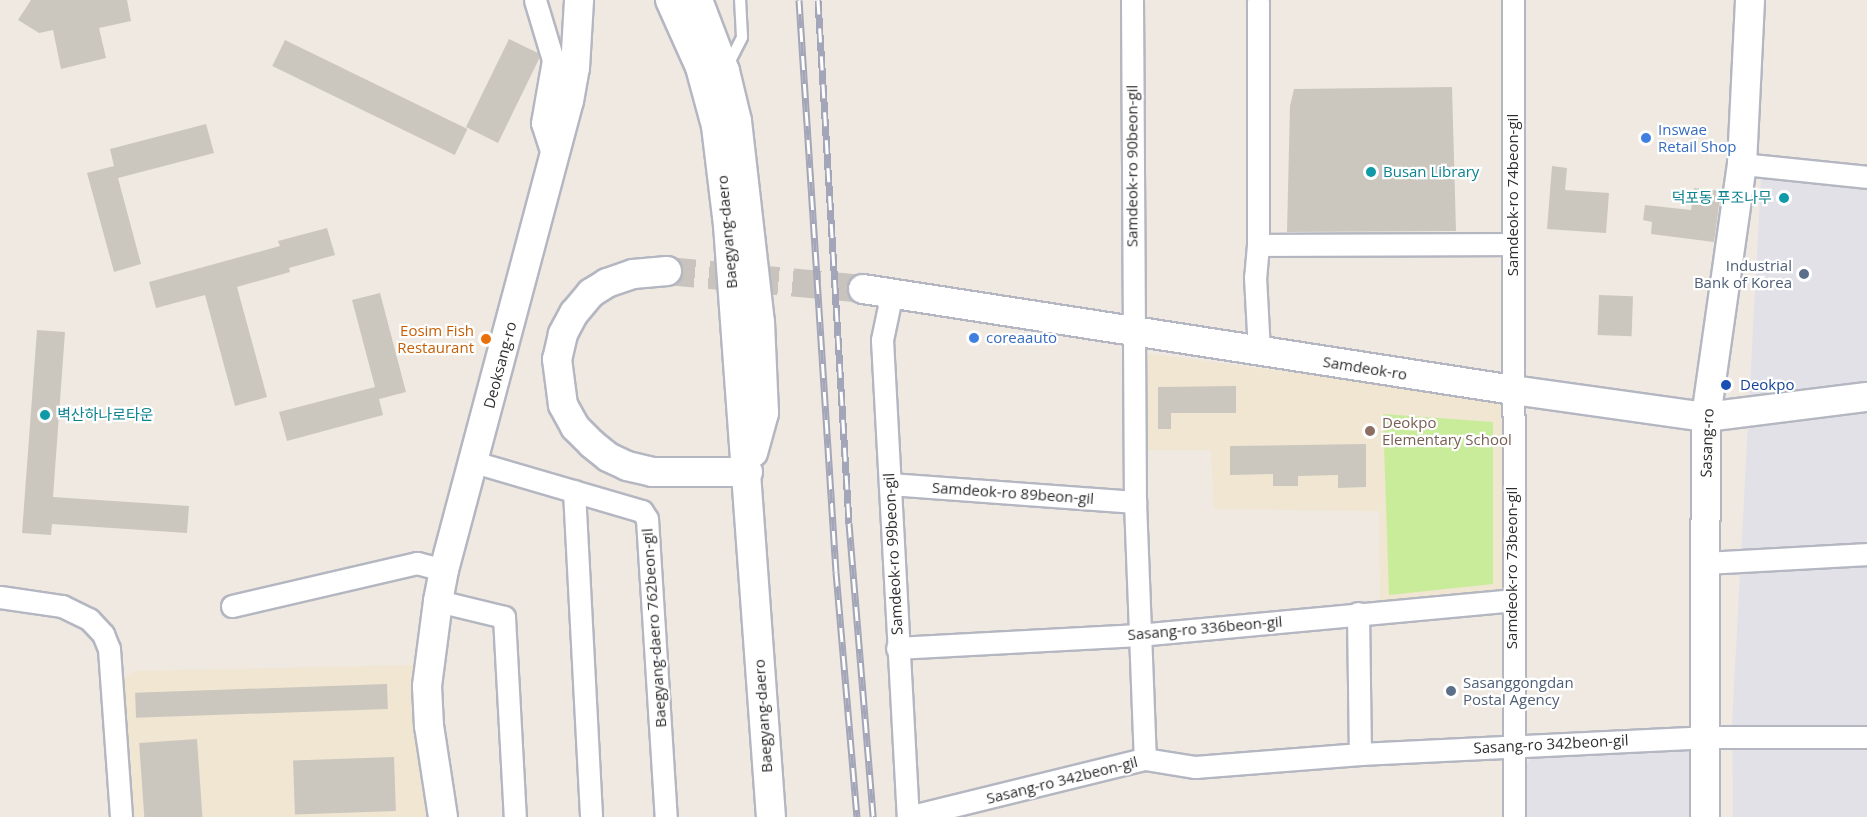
<!DOCTYPE html>
<meta charset="utf-8">
<style>
body{margin:0}
#map{position:relative;width:1867px;height:817px;overflow:hidden;background:#efe9e1;font-family:"Open Sans","Noto Sans KR",sans-serif}
div>[style]{position:absolute}
[style*='--x']{left:calc(var(--x)*1px);top:calc(var(--y)*1px);width:calc(var(--w)*1px);rotate:calc(var(--a)*1deg)}
.industrial>*{inset:0;background:#e3e1e8}
.education>*{inset:0;background:#f0e6d1}
.pitch>*{inset:0;background:#c9ec9a}
.building>*{inset:0;background:#cbc7bf;transform-origin:0 0}
.secondary-tunnel>*{height:28px;margin-top:-14px;transform-origin:0;background:repeating-linear-gradient(90deg,#c8c4bd 0 28px,transparent 0 42px)}
.roads{filter:drop-shadow(2px 0 #b4b7c1) drop-shadow(-2px 0 #b4b7c1) drop-shadow(0 2px #b4b7c1) drop-shadow(0 -2px #b4b7c1)}
.lane>*{height:10px;margin:-5px;padding:0 5px;transform-origin:5px;border-radius:5px;background:#fff}
.street>*{height:21px;margin:-10.5px;padding:0 10.5px;transform-origin:10.5px;border-radius:10.5px;background:#fff}
.secondary>*{height:28px;margin:-14px;padding:0 14px;transform-origin:14px;border-radius:14px;background:#fff}
.rail>*{height:7px;margin-top:-3.5px;transform-origin:0;background:repeating-linear-gradient(90deg,#fff 0 14px,#a3a6b8 0 28px);box-sizing:border-box;border-block:2px solid #a3a6b8}
.dots>*{width:16px;height:16px;translate:-50% -50%;box-sizing:border-box;border:3px solid #fff;border-radius:50%}
span{translate:-50% -50%;white-space:nowrap;text-align:center;line-height:1.15;-webkit-text-stroke:4.5px #fff;paint-order:stroke}
.shop-label{font-size:15px;color:#366cbe}
.left{translate:0 -50%;text-align:left}
.street-label{font-size:15px;color:#2e2e2e}
.culture-label{font-size:15px;color:#0d838f}
.right{translate:-100% -50%;text-align:right}
.service-label{font-size:15px;color:#4e5e75}
.food-label{font-size:15px;color:#c56008}
.transit-label{font-size:15px;color:#164399}
.education-label{font-size:15px;color:#785e54}
</style>
<div id="map">
<div class="industrial">
<div style="clip-path:polygon(1764px 175px,1848px 186px,1867px 185px,1867px 817px,1733px 817px,1732px 724px,1761px 179px)"></div>
<div style="clip-path:polygon(1690px 745px,1690px 817px,1525px 817px,1527px 763px,1537px 752px)"></div>
</div>
<div class="education">
<div style="clip-path:polygon(1144px 353px,1502px 400px,1505px 593px,1380px 606px,1379px 511px,1214px 509px,1211px 450px,1144px 450px)"></div>
<div style="clip-path:polygon(414px 665px,419px 747px,429px 817px,129px 817px,116px 684px,134px 671px)"></div>
</div>
<div class="pitch">
<div style="clip-path:polygon(1383px 414px,1493px 422px,1493px 584px,1389px 595px)"></div>
</div>
<div class="building">
<div style="clip-path:polygon(31px 0,127px 0,131px 21px,99px 28px,106px 58px,61px 69px,53px 30px,39px 33px,18px 20px)"></div>
<div style="clip-path:polygon(509px 39px,538px 53px,539px 59px,498px 143px,466px 127px)"></div>
<div style="left:285px;top:40px;width:203px;height:29px;rotate:26deg"></div>
<div style="clip-path:polygon(1452px 87px,1456px 231px,1287px 232px,1290px 106px,1294px 89px)"></div>
<div style="clip-path:polygon(206px 124px,214px 153px,118px 178px,141px 264px,114px 272px,87px 173px,114px 166px,110px 149px)"></div>
<div style="clip-path:polygon(1552px 166px,1567px 168px,1565px 190px,1609px 193px,1606px 233px,1547px 229px)"></div>
<div style="clip-path:polygon(1694px 188px,1721px 191px,1714px 242px,1651px 234px,1652px 222px,1643px 220px,1645px 205px,1691px 210px)"></div>
<div style="clip-path:polygon(327px 228px,335px 255px,289px 268px,290px 272px,237px 287px,267px 397px,235px 406px,205px 295px,156px 308px,149px 282px,280px 246px,278px 241px)"></div>
<div style="clip-path:polygon(380px 293px,406px 392px,379px 399px,383px 415px,287px 441px,279px 412px,375px 387px,352px 300px)"></div>
<div style="left:1599px;top:295px;width:34px;height:40px;rotate:2deg"></div>
<div style="clip-path:polygon(37px 330px,65px 332px,53px 497px,189px 506px,187px 533px,52px 524px,51px 535px,22px 533px)"></div>
<div style="clip-path:polygon(1236px 386px,1236px 413px,1171px 413px,1171px 429px,1158px 429px,1158px 387px)"></div>
<div style="clip-path:polygon(1366px 444px,1366px 487px,1338px 488px,1338px 475px,1298px 476px,1298px 486px,1273px 486px,1273px 474px,1230px 475px,1230px 446px)"></div>
<div style="left:387px;top:684px;width:25px;height:252px;rotate:88deg"></div>
<div style="left:197px;top:739px;width:78px;height:58px;rotate:86deg"></div>
<div style="left:394px;top:757px;width:54px;height:101px;rotate:88deg"></div>
</div>
<div class="secondary-tunnel">
<div style="--x:667;--y:271;--w:197;--a:5.2"></div>
</div>
<div class="roads">
<div class="lane">
<div style="--x:728;--y:65;--w:31;--a:-63"></div>
<div style="--x:742;--y:37;--w:37;--a:-93"></div>
</div>
<div class="street">
<div style="--x:535;--y:0;--w:63;--a:73.3"></div>
<div style="--x:553;--y:60;--w:64;--a:99.9"></div>
<div style="--x:542;--y:123;--w:38;--a:72"></div>
<div style="--x:1132;--y:0;--w:502;--a:89.66"></div>
<div style="--x:1135;--y:502;--w:257;--a:87.8"></div>
<div style="--x:1513;--y:0;--w:817;--a:89.93"></div>
<div style="--x:1258;--y:1;--w:244;--a:90"></div>
<div style="--x:1258;--y:245;--w:32;--a:95"></div>
<div style="--x:1255;--y:277;--w:74;--a:86.9"></div>
<div style="--x:1742;--y:164;--w:126;--a:5.9"></div>
<div style="--x:1258;--y:245;--w:255;--a:-0.2"></div>
<div style="--x:892;--y:292;--w:49;--a:101.8"></div>
<div style="--x:882;--y:340;--w:478;--a:86.9"></div>
<div style="--x:908;--y:817;--w:244;--a:-13.8"></div>
<div style="--x:1145;--y:759;--w:51;--a:9.1"></div>
<div style="--x:1195;--y:767;--w:166;--a:-4.5"></div>
<div style="--x:1360;--y:754;--w:345;--a:-2.8"></div>
<div style="--x:1705;--y:737;--w:162;--a:0"></div>
<div style="--x:474;--y:462;--w:175;--a:16.3"></div>
<div style="--x:642;--y:511;--w:9;--a:58"></div>
<div style="--x:647;--y:519;--w:299;--a:86.4"></div>
<div style="--x:890;--y:484;--w:246;--a:4.2"></div>
<div style="--x:574;--y:491;--w:326;--a:87"></div>
<div style="--x:1706;--y:563;--w:161;--a:-3.2"></div>
<div style="--x:0;--y:597;--w:63;--a:8.3"></div>
<div style="--x:62;--y:606;--w:30;--a:26"></div>
<div style="--x:89;--y:619;--w:21;--a:47"></div>
<div style="--x:103;--y:634;--w:16;--a:68"></div>
<div style="--x:109;--y:649;--w:168;--a:85.9"></div>
<div style="--x:438;--y:601;--w:68;--a:13.6"></div>
<div style="--x:504;--y:617;--w:200;--a:86.9"></div>
<div style="--x:232;--y:606;--w:190;--a:-13.1"></div>
<div style="--x:417;--y:563;--w:28;--a:15"></div>
<div style="--x:1358;--y:613;--w:141;--a:89.2"></div>
<div style="--x:897;--y:648;--w:241;--a:-3.1"></div>
<div style="--x:1138;--y:635;--w:376;--a:-5.3"></div>
</div>
<div class="secondary">
<div style="--x:670;--y:0;--w:73;--a:65.9"></div>
<div style="--x:700;--y:67;--w:61;--a:74.8"></div>
<div style="--x:716;--y:126;--w:100;--a:83.1"></div>
<div style="--x:728;--y:225;--w:594;--a:85.85"></div>
<div style="--x:698;--y:0;--w:76;--a:69.2"></div>
<div style="--x:725;--y:71;--w:51;--a:76.5"></div>
<div style="--x:737;--y:121;--w:202;--a:83.5"></div>
<div style="--x:760;--y:322;--w:91;--a:87.5"></div>
<div style="--x:764;--y:413;--w:41;--a:105.4"></div>
<div style="--x:667;--y:271;--w:34;--a:175"></div>
<div style="--x:633;--y:274;--w:28;--a:161"></div>
<div style="--x:607;--y:283;--w:19;--a:148"></div>
<div style="--x:591;--y:293;--w:26;--a:130"></div>
<div style="--x:574;--y:313;--w:24;--a:118"></div>
<div style="--x:563;--y:334;--w:26;--a:103"></div>
<div style="--x:557;--y:359;--w:46;--a:82.6"></div>
<div style="--x:563;--y:405;--w:25;--a:61"></div>
<div style="--x:575;--y:427;--w:24;--a:45"></div>
<div style="--x:592;--y:444;--w:21;--a:39"></div>
<div style="--x:608;--y:457;--w:21;--a:25"></div>
<div style="--x:627;--y:466;--w:26;--a:13"></div>
<div style="--x:652;--y:472;--w:96;--a:0"></div>
<div style="--x:863;--y:289;--w:658;--a:8.83"></div>
<div style="--x:1513;--y:390;--w:195;--a:8"></div>
<div style="--x:1706;--y:417;--w:162;--a:-7.1"></div>
<div style="--x:443;--y:817;--w:92;--a:-98.7"></div>
<div style="--x:429;--y:726;--w:40;--a:-92.9"></div>
<div style="--x:427;--y:686;--w:86;--a:-82.6"></div>
<div style="--x:438;--y:601;--w:32;--a:-79"></div>
<div style="--x:444;--y:570;--w:485;--a:-75.1"></div>
<div style="--x:569;--y:101;--w:34;--a:-80"></div>
<div style="--x:575;--y:68;--w:68;--a:-86.6"></div>
<div style="--x:1705;--y:817;--w:400;--a:-89.9"></div>
<div style="--x:1706;--y:417;--w:256;--a:-81.9"></div>
<div style="--x:1742;--y:164;--w:164;--a:-87.2"></div>
</div>
</div>
<div class="rail">
<div style="--x:799;--y:0;--w:573;--a:86.3"></div>
<div style="--x:836;--y:572;--w:246;--a:85.1"></div>
<div style="--x:818;--y:0;--w:524;--a:86.61"></div>
<div style="--x:849;--y:523;--w:295;--a:85.3"></div>
</div>
<div class="dots">
<div style="left:1646px;top:138px;background:#3f7fe0"></div>
<div style="left:1371px;top:172px;background:#0f9aa8"></div>
<div style="left:1784px;top:198px;background:#0f9aa8"></div>
<div style="left:1804px;top:274px;background:#5c6f8a"></div>
<div style="left:974px;top:338px;background:#3f7fe0"></div>
<div style="left:486px;top:339px;background:#e8710a"></div>
<div style="left:1726px;top:385px;background:#1a4fb4"></div>
<div style="left:45px;top:415px;background:#0f9aa8"></div>
<div style="left:1370px;top:431px;background:#8d6e63"></div>
<div style="left:1451px;top:691px;background:#5c6f8a"></div>
</div>
<div class="shop-label">
<span class="left" style="left:1658px;top:138px">Inswae<br>Retail Shop</span>
<span class="left" style="left:986px;top:338px">coreaauto</span>
</div>
<div class="street-label">
<span style="left:1132px;top:166px;rotate:-90deg">Samdeok-ro 90beon-gil</span>
<span style="left:1513px;top:195px;rotate:-90deg">Samdeok-ro 74beon-gil</span>
<span style="left:727px;top:232px;rotate:-95deg">Baegyang-daero</span>
<span style="left:500px;top:365px;rotate:-75deg">Deoksang-ro</span>
<span style="left:1365px;top:368px;rotate:9deg">Samdeok-ro</span>
<span style="left:1707px;top:443px;rotate:-88deg">Sasang-ro</span>
<span style="left:1013px;top:493px;rotate:4deg">Samdeok-ro 89beon-gil</span>
<span style="left:893px;top:554px;rotate:-93deg">Samdeok-ro 99beon-gil</span>
<span style="left:1512px;top:568px;rotate:-90deg">Samdeok-ro 73beon-gil</span>
<span style="left:654px;top:628px;rotate:-94deg">Baegyang-daero 762beon-gil</span>
<span style="left:1205px;top:628px;rotate:-5deg">Sasang-ro 336beon-gil</span>
<span style="left:763px;top:716px;rotate:-94deg">Baegyang-daero</span>
<span style="left:1551px;top:744px;rotate:-3deg">Sasang-ro 342beon-gil</span>
<span style="left:1062px;top:780px;rotate:-14deg">Sasang-ro 342beon-gil</span>
</div>
<div class="culture-label">
<span class="left" style="left:1383px;top:172px">Busan Library</span>
<span class="right" style="left:1772px;top:198px">덕포동 푸조나무</span>
<span class="left" style="left:57px;top:415px">벽산하나로타운</span>
</div>
<div class="service-label">
<span class="right" style="left:1792px;top:274px">Industrial<br>Bank of Korea</span>
<span class="left" style="left:1463px;top:691px">Sasanggongdan<br>Postal Agency</span>
</div>
<div class="food-label">
<span class="right" style="left:474px;top:339px">Eosim Fish<br>Restaurant</span>
</div>
<div class="transit-label">
<span class="left" style="left:1740px;top:385px">Deokpo</span>
</div>
<div class="education-label">
<span class="left" style="left:1382px;top:431px">Deokpo<br>Elementary School</span>
</div>
</div>
